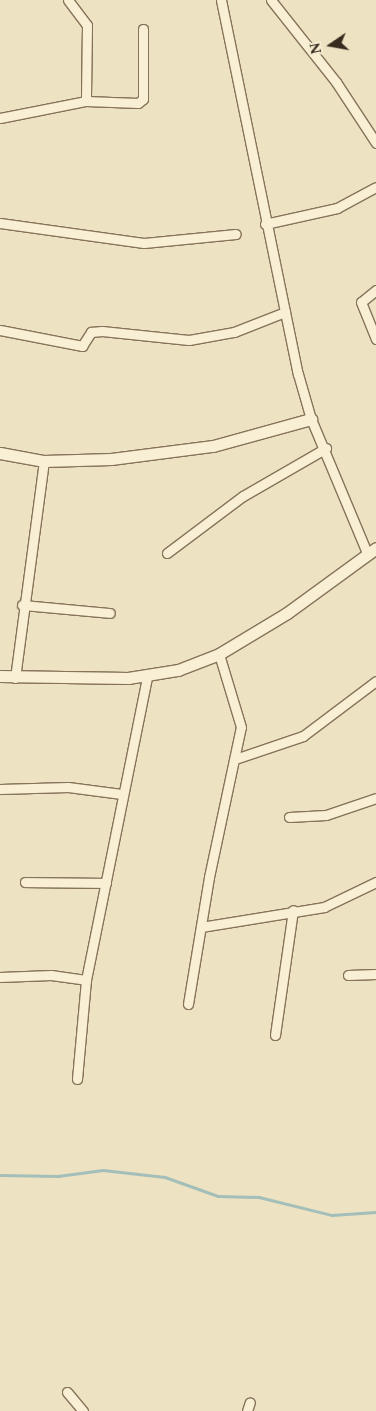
<!DOCTYPE html>
<style>
body{margin:0}
#map{position:relative;width:376px;height:1411px;overflow:hidden;background:#ede2c2;font-family:Spectral,serif}
div>[style]{position:absolute}
[style*='--x']{left:calc(var(--x)*1px);top:calc(var(--y)*1px);width:calc(var(--w)*1px);rotate:calc(var(--a)*1deg)}
.stream>*{height:2.5px;margin:-1.25px;padding:0 1.25px;transform-origin:1.25px;border-radius:1.25px;background:#a4bfb9}
.roads{filter:drop-shadow(1px 0 #86735a) drop-shadow(-1px 0 #86735a) drop-shadow(0 1px #86735a) drop-shadow(0 -1px #86735a)}
.street>*{height:9px;margin:-4.5px;padding:0 4.5px;transform-origin:4.5px;border-radius:4.5px;background:#f8efd5}
.secondary>*{height:11px;margin:-5.5px;padding:0 5.5px;transform-origin:5.5px;border-radius:5.5px;background:#f8efd5}
span{translate:-50% -50%;white-space:nowrap;text-align:center;line-height:1.15;-webkit-text-stroke:4.5px #f4ecd1;paint-order:stroke}
.north{position:absolute;left:306px;top:20px;width:50px;height:50px;-webkit-text-stroke:4px #f4ecd1;paint-order:stroke;rotate:258deg;font-size:14px;font-weight:700;line-height:20px;text-align:center;color:#362b1e}
.north::after{content:'';display:block;margin:auto;width:18px;height:22px;background:#362b1e;clip-path:polygon(50% 0,100% 100%,50% 72%,0 100%)}
</style>
<div id="map">
<div class="stream">
<div style="--x:0;--y:1175;--w:58;--a:1"></div>
<div style="--x:58;--y:1176;--w:45;--a:-7.6"></div>
<div style="--x:103;--y:1170;--w:62;--a:6.4"></div>
<div style="--x:165;--y:1177;--w:56;--a:19.7"></div>
<div style="--x:218;--y:1196;--w:41;--a:1.4"></div>
<div style="--x:259;--y:1197;--w:75;--a:13.9"></div>
<div style="--x:332;--y:1215;--w:44;--a:-3.9"></div>
</div>
<div class="roads">
<div class="street">
<div style="--x:68;--y:0;--w:31;--a:53"></div>
<div style="--x:87;--y:25;--w:76;--a:90.8"></div>
<div style="--x:221;--y:0;--w:382;--a:78.4"></div>
<div style="--x:298;--y:374;--w:47;--a:73.9"></div>
<div style="--x:311;--y:419;--w:147;--a:67.3"></div>
<div style="--x:271;--y:0;--w:105;--a:51.6"></div>
<div style="--x:336;--y:82;--w:73;--a:56.7"></div>
<div style="--x:0;--y:118;--w:88;--a:-11.2"></div>
<div style="--x:86;--y:101;--w:52;--a:2.2"></div>
<div style="--x:138;--y:103;--w:6;--a:-39"></div>
<div style="--x:143;--y:99;--w:70;--a:-90"></div>
<div style="--x:0;--y:223;--w:145;--a:7.9"></div>
<div style="--x:144;--y:243;--w:92;--a:-5.6"></div>
<div style="--x:265;--y:224;--w:74;--a:-12.5"></div>
<div style="--x:337;--y:208;--w:44;--a:-28.3"></div>
<div style="--x:376;--y:290;--w:19;--a:141"></div>
<div style="--x:361;--y:302;--w:40;--a:68"></div>
<div style="--x:0;--y:330;--w:84;--a:11"></div>
<div style="--x:82;--y:346;--w:17;--a:-57"></div>
<div style="--x:91;--y:332;--w:11;--a:-5"></div>
<div style="--x:102;--y:331;--w:87;--a:5.9"></div>
<div style="--x:189;--y:340;--w:46;--a:-10.1"></div>
<div style="--x:234;--y:332;--w:55;--a:-21.4"></div>
<div style="--x:167;--y:553;--w:95;--a:-36.9"></div>
<div style="--x:243;--y:496;--w:96;--a:-30"></div>
<div style="--x:22;--y:605;--w:88;--a:5.2"></div>
<div style="--x:15;--y:678;--w:219;--a:-82.4"></div>
<div style="--x:238;--y:758;--w:69;--a:-18.7"></div>
<div style="--x:303;--y:736;--w:91;--a:-37"></div>
<div style="--x:0;--y:789;--w:68;--a:-1.7"></div>
<div style="--x:68;--y:787;--w:54;--a:7.4"></div>
<div style="--x:289;--y:817;--w:37;--a:-3"></div>
<div style="--x:326;--y:815;--w:53;--a:-18.8"></div>
<div style="--x:25;--y:882;--w:81;--a:0.7"></div>
<div style="--x:201;--y:927;--w:125;--a:-9.2"></div>
<div style="--x:324;--y:907;--w:58;--a:-25.7"></div>
<div style="--x:348;--y:975;--w:28;--a:-2"></div>
<div style="--x:0;--y:977;--w:51;--a:-2.2"></div>
<div style="--x:51;--y:975;--w:35;--a:8"></div>
<div style="--x:188;--y:1004;--w:129;--a:-80.6"></div>
<div style="--x:209;--y:877;--w:153;--a:-78"></div>
<div style="--x:241;--y:727;--w:76;--a:-106.8"></div>
<div style="--x:275;--y:1035;--w:126;--a:-81.8"></div>
<div style="--x:77;--y:1079;--w:99;--a:-84.8"></div>
<div style="--x:86;--y:980;--w:309;--a:-78.6"></div>
<div style="--x:67;--y:1392;--w:25;--a:50"></div>
<div style="--x:247;--y:1411;--w:9;--a:-72"></div>
</div>
<div class="secondary">
<div style="--x:0;--y:453;--w:45;--a:10.3"></div>
<div style="--x:44;--y:461;--w:67;--a:-1.7"></div>
<div style="--x:111;--y:459;--w:103;--a:-7.3"></div>
<div style="--x:213;--y:446;--w:102;--a:-15.4"></div>
<div style="--x:0;--y:676;--w:128;--a:0.9"></div>
<div style="--x:128;--y:678;--w:51;--a:-9.1"></div>
<div style="--x:178;--y:670;--w:44;--a:-21.3"></div>
<div style="--x:219;--y:654;--w:79;--a:-31.1"></div>
<div style="--x:287;--y:613;--w:110;--a:-36.1"></div>
</div>
</div>
<div class="north">N</div>
</div>
